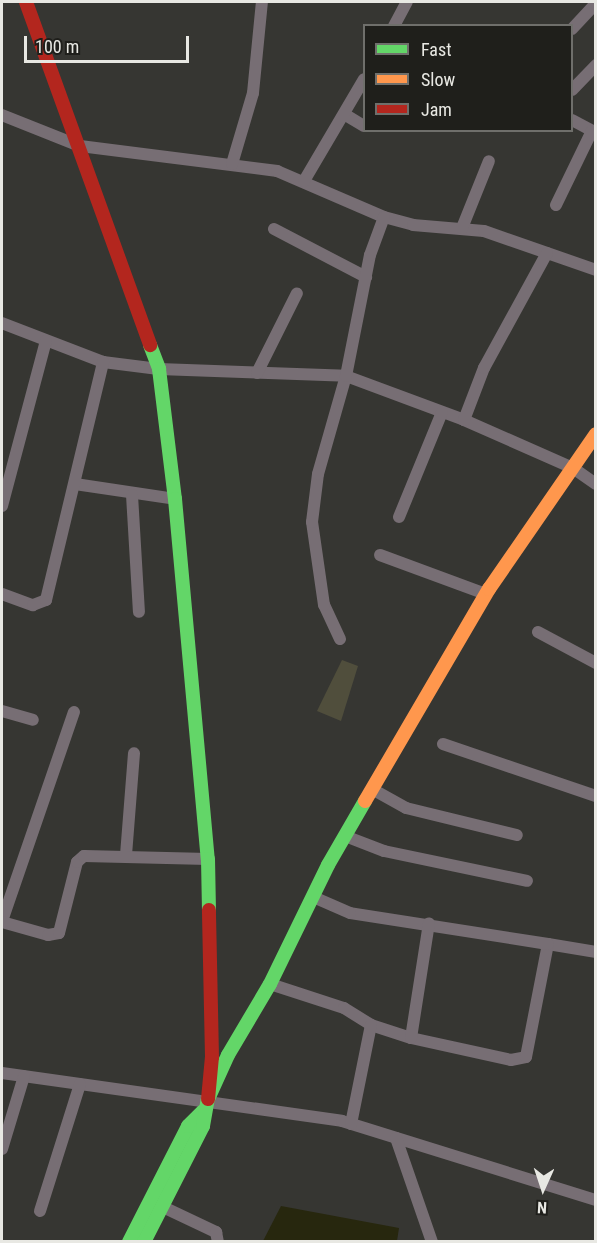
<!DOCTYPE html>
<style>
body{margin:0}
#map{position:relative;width:597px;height:1243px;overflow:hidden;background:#363632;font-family:"Roboto Condensed",sans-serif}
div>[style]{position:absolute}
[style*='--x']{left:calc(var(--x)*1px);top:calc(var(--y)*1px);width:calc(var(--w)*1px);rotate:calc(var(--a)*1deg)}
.water>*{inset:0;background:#27270e}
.building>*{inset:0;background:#504e3c}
.street>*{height:12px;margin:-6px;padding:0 6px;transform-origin:6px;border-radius:6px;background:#776e74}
.fast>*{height:14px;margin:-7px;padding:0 7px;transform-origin:7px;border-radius:7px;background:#63d668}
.slow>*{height:14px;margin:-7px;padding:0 7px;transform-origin:7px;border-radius:7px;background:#ff974d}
.jam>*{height:14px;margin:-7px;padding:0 7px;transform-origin:7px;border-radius:7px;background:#b3261e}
span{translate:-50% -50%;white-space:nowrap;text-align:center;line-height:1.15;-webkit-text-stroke:6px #1f1f1b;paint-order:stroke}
.frame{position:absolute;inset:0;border:3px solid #e8e8e3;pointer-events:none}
.legend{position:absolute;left:363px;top:24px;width:210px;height:108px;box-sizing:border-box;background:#1f1f1b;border:2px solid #6f6f6b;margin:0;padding:8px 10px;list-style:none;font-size:18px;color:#e8e8e3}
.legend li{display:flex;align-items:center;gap:12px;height:30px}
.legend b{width:30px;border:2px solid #6f6f6b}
.north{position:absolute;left:513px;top:1159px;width:60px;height:60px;-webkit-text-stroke:4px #1f1f1b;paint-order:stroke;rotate:183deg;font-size:16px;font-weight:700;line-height:24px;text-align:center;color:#e8e8e3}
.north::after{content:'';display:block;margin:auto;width:21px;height:27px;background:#e8e8e3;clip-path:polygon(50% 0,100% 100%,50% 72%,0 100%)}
.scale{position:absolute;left:24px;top:36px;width:165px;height:27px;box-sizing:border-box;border:3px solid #e8e8e3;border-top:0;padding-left:8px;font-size:18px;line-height:21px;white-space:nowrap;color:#e8e8e3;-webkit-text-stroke:4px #1f1f1b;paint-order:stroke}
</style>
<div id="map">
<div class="water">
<div style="clip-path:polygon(281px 1206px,399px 1228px,397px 1241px,263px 1241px)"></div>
</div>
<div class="building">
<div style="clip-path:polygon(342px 660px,358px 666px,341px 721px,317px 711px)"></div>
</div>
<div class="street">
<div style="--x:394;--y:26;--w:27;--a:-62"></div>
<div style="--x:572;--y:29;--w:35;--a:-47"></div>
<div style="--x:572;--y:90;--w:35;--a:-46"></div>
<div style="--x:344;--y:114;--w:23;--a:31"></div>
<div style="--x:2;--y:115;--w:84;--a:21.7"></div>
<div style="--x:80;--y:146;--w:199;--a:7.2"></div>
<div style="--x:277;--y:171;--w:116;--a:23.3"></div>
<div style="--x:384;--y:217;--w:30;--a:15"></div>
<div style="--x:413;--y:225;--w:71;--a:4.8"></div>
<div style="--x:484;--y:231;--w:119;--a:19.2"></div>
<div style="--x:572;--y:120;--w:27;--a:28"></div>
<div style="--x:232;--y:164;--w:74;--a:-73.5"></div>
<div style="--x:253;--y:93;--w:91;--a:-84.4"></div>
<div style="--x:304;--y:181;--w:118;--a:-59.5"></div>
<div style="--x:556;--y:205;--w:82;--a:-64.1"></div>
<div style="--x:462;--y:228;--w:72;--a:-68.1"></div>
<div style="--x:274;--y:229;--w:104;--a:27.6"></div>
<div style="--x:2;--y:323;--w:108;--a:21.1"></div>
<div style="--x:103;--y:362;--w:56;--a:7.1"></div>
<div style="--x:159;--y:369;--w:187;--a:2.1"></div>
<div style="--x:346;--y:376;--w:126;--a:20.4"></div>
<div style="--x:464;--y:420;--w:119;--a:23.8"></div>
<div style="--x:573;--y:468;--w:28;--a:35"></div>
<div style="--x:257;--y:373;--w:89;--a:-63.4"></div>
<div style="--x:464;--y:420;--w:56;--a:-69"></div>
<div style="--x:484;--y:368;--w:131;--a:-61.3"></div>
<div style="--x:75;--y:484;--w:101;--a:8.5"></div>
<div style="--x:132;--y:495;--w:117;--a:86.6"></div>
<div style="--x:2;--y:506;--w:171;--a:-75.1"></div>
<div style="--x:399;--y:517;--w:113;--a:-67.7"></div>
<div style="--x:380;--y:555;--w:113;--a:20.2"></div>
<div style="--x:2;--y:594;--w:33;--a:20"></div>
<div style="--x:33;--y:605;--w:14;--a:-21"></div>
<div style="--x:46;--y:600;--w:245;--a:-76.5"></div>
<div style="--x:538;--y:632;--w:66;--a:28.1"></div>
<div style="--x:340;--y:639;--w:38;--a:-115"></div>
<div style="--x:324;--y:605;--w:84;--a:-98.2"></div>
<div style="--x:312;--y:522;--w:48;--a:-82.9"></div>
<div style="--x:318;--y:474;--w:102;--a:-74.1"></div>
<div style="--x:346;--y:376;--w:123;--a:-78.8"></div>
<div style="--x:370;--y:255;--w:40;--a:-69.8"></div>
<div style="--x:2;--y:711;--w:32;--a:16"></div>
<div style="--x:443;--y:744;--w:162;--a:18.8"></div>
<div style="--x:372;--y:789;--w:39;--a:29"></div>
<div style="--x:406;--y:808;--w:114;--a:13.7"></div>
<div style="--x:345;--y:836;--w:42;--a:21"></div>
<div style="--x:384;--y:851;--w:146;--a:11.8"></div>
<div style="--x:126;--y:855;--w:102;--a:-85.5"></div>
<div style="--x:2;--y:921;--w:221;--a:-71"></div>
<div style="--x:2;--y:922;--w:48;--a:15.8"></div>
<div style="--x:48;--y:935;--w:11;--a:-10"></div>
<div style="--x:59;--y:933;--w:73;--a:-75.8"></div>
<div style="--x:77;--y:862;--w:9;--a:-41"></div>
<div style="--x:84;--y:856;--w:124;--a:1.4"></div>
<div style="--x:548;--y:944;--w:49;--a:9.5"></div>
<div style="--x:270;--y:984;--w:78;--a:18"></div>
<div style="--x:344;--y:1008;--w:32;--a:32"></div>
<div style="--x:371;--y:1025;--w:42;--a:18"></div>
<div style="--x:411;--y:1038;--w:102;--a:12.4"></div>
<div style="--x:511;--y:1060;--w:15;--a:-11"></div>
<div style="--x:526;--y:1057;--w:115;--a:-79"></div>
<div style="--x:548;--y:944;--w:200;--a:-171.1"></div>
<div style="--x:350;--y:913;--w:40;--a:-156.6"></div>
<div style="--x:411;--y:1038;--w:116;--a:-81.1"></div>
<div style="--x:2;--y:1073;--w:343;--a:8"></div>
<div style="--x:342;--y:1121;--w:266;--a:17.3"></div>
<div style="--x:351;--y:1124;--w:101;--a:-78.6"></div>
<div style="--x:396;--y:1138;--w:110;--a:70.9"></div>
<div style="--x:2;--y:1149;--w:76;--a:-73.2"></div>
<div style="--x:163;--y:1207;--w:59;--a:25.3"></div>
<div style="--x:216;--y:1232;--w:10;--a:79"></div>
<div style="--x:40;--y:1211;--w:133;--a:-72.5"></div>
</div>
<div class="fast">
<div style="--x:150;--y:345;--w:26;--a:69"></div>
<div style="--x:159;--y:369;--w:131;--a:83"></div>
<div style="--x:175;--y:499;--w:362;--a:84.8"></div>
<div style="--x:208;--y:859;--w:51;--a:88.9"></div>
<div style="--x:129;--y:1242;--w:130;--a:-63"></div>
<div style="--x:188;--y:1126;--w:21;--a:-45"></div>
<div style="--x:144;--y:1242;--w:130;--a:-63"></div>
<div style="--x:203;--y:1126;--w:27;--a:-80"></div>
<div style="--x:208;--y:1099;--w:48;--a:-65.6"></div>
<div style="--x:228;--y:1055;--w:82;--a:-59.4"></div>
<div style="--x:270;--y:984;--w:132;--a:-64"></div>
<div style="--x:328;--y:865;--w:74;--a:-60"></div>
</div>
<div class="slow">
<div style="--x:365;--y:801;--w:246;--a:-59.7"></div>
<div style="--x:489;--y:589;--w:188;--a:-55.4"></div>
</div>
<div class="jam">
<div style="--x:26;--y:2;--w:365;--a:70.1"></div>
<div style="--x:208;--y:1099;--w:42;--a:-84.6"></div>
<div style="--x:212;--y:1057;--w:147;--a:-91.2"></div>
</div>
<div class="frame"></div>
<ul class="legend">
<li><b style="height:8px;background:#63d668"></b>Fast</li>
<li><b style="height:8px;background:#ff974d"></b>Slow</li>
<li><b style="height:8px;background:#b3261e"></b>Jam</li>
</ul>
<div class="north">N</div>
<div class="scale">100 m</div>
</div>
